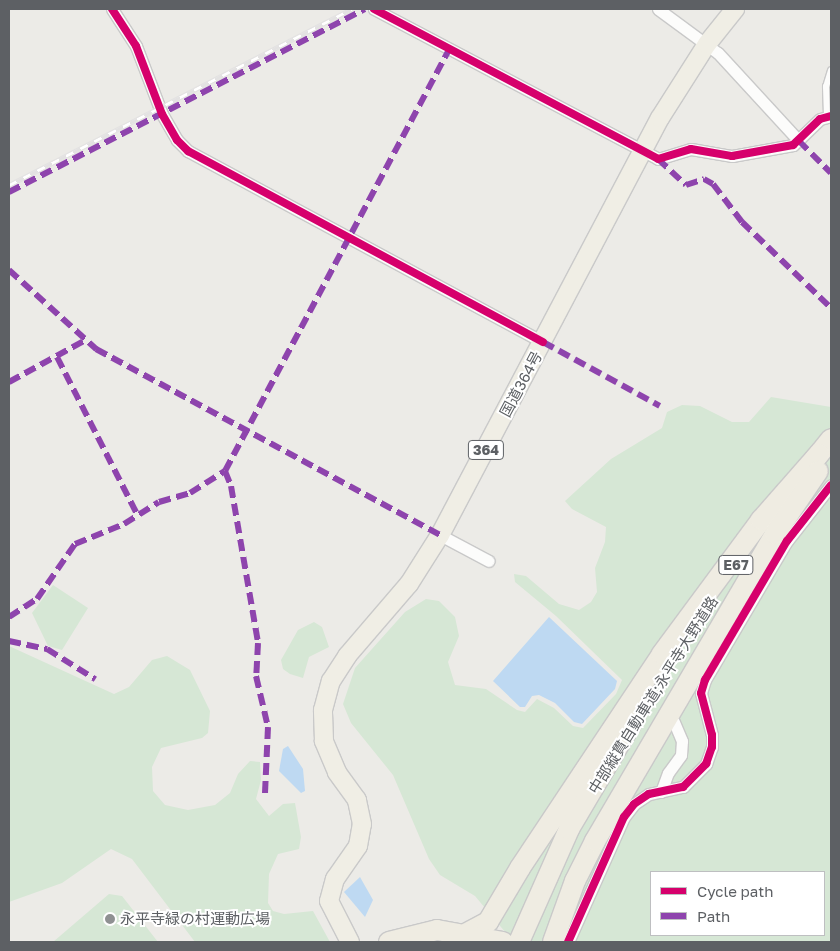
<!DOCTYPE html>
<meta charset="utf-8">
<style>
body{margin:0}
#map{position:relative;width:840px;height:951px;overflow:hidden;background:#ecebe7;font-family:"Golos Text","Noto Sans JP",sans-serif}
div>[style]{position:absolute}
[style*='--x']{left:calc(var(--x)*1px);top:calc(var(--y)*1px);width:calc(var(--w)*1px);rotate:calc(var(--a)*1deg)}
.green>*{inset:0;background:#d6e7d5}
.water>*{inset:0;background:#bed9f2}
.roads{filter:drop-shadow(1px 0 #c9c9c9) drop-shadow(-1px 0 #c9c9c9) drop-shadow(0 1px #c9c9c9) drop-shadow(0 -1px #c9c9c9)}
.service>*{height:5.5px;margin:-2.75px;padding:0 2.75px;transform-origin:2.75px;border-radius:2.75px;background:#fcfcfb}
.minor>*{height:11px;margin:-5.5px;padding:0 5.5px;transform-origin:5.5px;border-radius:5.5px;background:#fcfcfb}
.trunk>*{height:18px;margin:-9px;padding:0 9px;transform-origin:9px;border-radius:9px;background:#f0eee5}
.motorway>*{height:20px;margin:-10px;padding:0 10px;transform-origin:10px;border-radius:10px;background:#efece2}
.rail>*{height:4.5px;margin-top:-2.25px;transform-origin:0;background:repeating-linear-gradient(90deg,#fff 0 8px,#e3e2e2 0 16px);box-sizing:border-box;border-block:1px solid #e3e2e2}
.quiet>*{height:6px;margin-top:-3px;transform-origin:0;background:repeating-linear-gradient(90deg,#8e44ad 0 12px,transparent 0 18px)}
.cycleway>*{height:8px;margin:-4px;padding:0 4px;transform-origin:4px;border-radius:4px;background:#d6006c}
.dots>*{width:14px;height:14px;translate:-50% -50%;box-sizing:border-box;border:2px solid #fff;border-radius:50%}
span{translate:-50% -50%;white-space:nowrap;text-align:center;line-height:1.15;-webkit-text-stroke:4px #fff;paint-order:stroke}
.shield-label span{padding:1px 4px;background:#fff;border:1px solid;border-radius:4px;-webkit-text-stroke-width:0}
.shield-label{font-size:14px;color:#5d6064;font-weight:700}
.street-label{font-size:15px;color:#5d6064}
.poi-label{font-size:15px;color:#5d6064}
.left{translate:0 -50%;text-align:left}
.frame{position:absolute;inset:0;border:10px solid #5d6064;pointer-events:none}
.legend{position:absolute;left:650px;top:871px;width:175px;height:65px;box-sizing:border-box;background:#fff;border:1px solid #bebfc1;margin:0;padding:6px 9px;list-style:none;font-size:15px;color:#5d6064}
.legend li{display:flex;align-items:center;gap:10px;height:25px}
.legend b{width:25px;border:1px solid #bebfc1}
</style>
<div id="map">
<div class="green">
<div style="clip-path:polygon(evenodd,771px 397px,831px 407px,831px 942px,533px 942px,506px 933px,475px 896px,440px 875px,429px 859px,393px 775px,351px 723px,343px 704px,355px 668px,405px 612px,426px 599px,439px 601px,455px 617px,459px 636px,448px 662px,455px 685px,486px 689px,517px 710px,525px 712px,537px 699px,554px 708px,573px 726px,583px 728px,616px 694px,622px 680px,556px 616px,515px 582px,514px 574px,526px 576px,559px 604px,579px 610px,591px 602px,597px 592px,595px 568px,605px 542px,606px 527px,572px 509px,565px 501px,611px 459px,662px 428px,667px 412px,682px 405px,700px 406px,732px 422px,749px 422px,771px 397px,651px 872px,824px 872px,824px 935px,651px 935px,651px 872px)"></div>
<div style="clip-path:polygon(53px 585px,88px 608px,62px 650px,48px 646px,32px 613px)"></div>
<div style="clip-path:polygon(314px 622px,322px 627px,329px 647px,309px 657px,303px 678px,290px 674px,283px 669px,281px 660px,298px 630px)"></div>
<div style="clip-path:polygon(9px 646px,114px 694px,129px 687px,152px 660px,167px 656px,190px 670px,210px 711px,208px 733px,202px 738px,161px 748px,152px 767px,153px 791px,165px 805px,188px 810px,215px 805px,230px 793px,238px 774px,250px 761px,260px 762px,261px 780px,256px 799px,269px 816px,283px 804px,295px 803px,301px 837px,299px 849px,278px 854px,269px 874px,268px 903px,273px 911px,284px 914px,313px 911px,330px 942px,195px 942px,132px 859px,111px 849px,62px 883px,9px 902px)"></div>
<div style="clip-path:polygon(109px 894px,122px 896px,158px 942px,53px 942px)"></div>
</div>
<div class="water">
<div style="clip-path:polygon(549px 617px,617px 681px,615px 689px,582px 724px,574px 722px,555px 703px,539px 695px,532px 696px,525px 707px,520px 707px,493px 681px)"></div>
<div style="clip-path:polygon(288px 746px,303px 769px,305px 791px,301px 793px,279px 771px,283px 749px)"></div>
<div style="clip-path:polygon(360px 877px,373px 900px,365px 917px,344px 892px)"></div>
</div>
<div class="roads">
<div class="service">
<div style="--x:827;--y:116;--w:29;--a:-92"></div>
<div style="--x:826;--y:87;--w:17;--a:-73"></div>
</div>
<div class="minor">
<div style="--x:112;--y:9;--w:44;--a:57"></div>
<div style="--x:136;--y:46;--w:73;--a:69.1"></div>
<div style="--x:162;--y:114;--w:30;--a:60"></div>
<div style="--x:177;--y:140;--w:16;--a:45"></div>
<div style="--x:188;--y:151;--w:403;--a:28.3"></div>
<div style="--x:374;--y:9;--w:321;--a:27.8"></div>
<div style="--x:658;--y:159;--w:34;--a:-17"></div>
<div style="--x:691;--y:149;--w:42;--a:9.7"></div>
<div style="--x:732;--y:156;--w:62;--a:-10.2"></div>
<div style="--x:793;--y:145;--w:37;--a:-44"></div>
<div style="--x:820;--y:119;--w:11;--a:-15"></div>
<div style="--x:658;--y:9;--w:74;--a:36.3"></div>
<div style="--x:718;--y:53;--w:120;--a:47.4"></div>
<div style="--x:440;--y:535;--w:55;--a:28"></div>
<div style="--x:661;--y:792;--w:20;--a:-70"></div>
<div style="--x:668;--y:773;--w:22;--a:-54"></div>
<div style="--x:681;--y:755;--w:14;--a:-86"></div>
<div style="--x:682;--y:741;--w:21;--a:-113"></div>
<div style="--x:568;--y:942;--w:137;--a:-65.9"></div>
<div style="--x:624;--y:817;--w:16;--a:-52"></div>
<div style="--x:634;--y:804;--w:18;--a:-34"></div>
<div style="--x:649;--y:794;--w:35;--a:-12"></div>
<div style="--x:683;--y:787;--w:33;--a:-45"></div>
<div style="--x:706;--y:764;--w:18;--a:-71"></div>
<div style="--x:712;--y:747;--w:12;--a:-90"></div>
<div style="--x:712;--y:735;--w:43;--a:-104.7"></div>
<div style="--x:701;--y:693;--w:14;--a:-73"></div>
<div style="--x:705;--y:680;--w:161;--a:-59.5"></div>
<div style="--x:787;--y:541;--w:71;--a:-51.8"></div>
</div>
<div class="trunk">
<div style="--x:350;--y:942;--w:46;--a:-117.1"></div>
<div style="--x:329;--y:901;--w:23;--a:-75"></div>
<div style="--x:335;--y:879;--w:40;--a:-55.1"></div>
<div style="--x:358;--y:846;--w:22;--a:-80"></div>
<div style="--x:362;--y:824;--w:25;--a:-102"></div>
<div style="--x:357;--y:800;--w:34;--a:-126"></div>
<div style="--x:337;--y:772;--w:34;--a:-113"></div>
<div style="--x:324;--y:741;--w:31;--a:-92"></div>
<div style="--x:323;--y:710;--w:30;--a:-75"></div>
<div style="--x:331;--y:681;--w:30;--a:-57"></div>
<div style="--x:347;--y:656;--w:95;--a:-49.3"></div>
<div style="--x:409;--y:584;--w:58;--a:-57.7"></div>
<div style="--x:440;--y:535;--w:471;--a:-62.2"></div>
<div style="--x:660;--y:118;--w:88;--a:-57.6"></div>
<div style="--x:707;--y:44;--w:45;--a:-51.3"></div>
</div>
<div class="motorway">
<div style="--x:811;--y:464;--w:32;--a:-51"></div>
<div style="--x:467;--y:933;--w:24;--a:-28"></div>
<div style="--x:488;--y:922;--w:63;--a:-59.3"></div>
<div style="--x:520;--y:868;--w:257;--a:-56.4"></div>
<div style="--x:662;--y:654;--w:167;--a:-53.5"></div>
<div style="--x:761;--y:520;--w:88;--a:-48.7"></div>
<div style="--x:389;--y:942;--w:49;--a:-14"></div>
<div style="--x:437;--y:930;--w:67;--a:10.3"></div>
<div style="--x:519;--y:942;--w:124;--a:-66.1"></div>
<div style="--x:569;--y:829;--w:122;--a:-59.4"></div>
<div style="--x:553;--y:942;--w:65;--a:-70.2"></div>
<div style="--x:575;--y:881;--w:45;--a:-63.4"></div>
<div style="--x:595;--y:841;--w:356;--a:-59.6"></div>
<div style="--x:775;--y:534;--w:76;--a:-55.7"></div>
</div>
</div>
<div class="rail">
<div style="--x:9;--y:185;--w:385;--a:-27.2"></div>
</div>
<div class="quiet">
<div style="--x:799;--y:141;--w:45;--a:45"></div>
<div style="--x:658;--y:159;--w:38;--a:43"></div>
<div style="--x:686;--y:185;--w:19;--a:-18"></div>
<div style="--x:704;--y:179;--w:10;--a:29"></div>
<div style="--x:713;--y:184;--w:48;--a:52.7"></div>
<div style="--x:742;--y:222;--w:124;--a:44"></div>
<div style="--x:9;--y:192;--w:400;--a:-27.2"></div>
<div style="--x:9;--y:270;--w:118;--a:42.2"></div>
<div style="--x:96;--y:349;--w:391;--a:28.4"></div>
<div style="--x:543;--y:342;--w:133;--a:28.7"></div>
<div style="--x:57;--y:357;--w:178;--a:63"></div>
<div style="--x:9;--y:382;--w:85;--a:-28.7"></div>
<div style="--x:225;--y:471;--w:16;--a:68"></div>
<div style="--x:231;--y:486;--w:159;--a:80.2"></div>
<div style="--x:258;--y:643;--w:33;--a:93"></div>
<div style="--x:256;--y:676;--w:52;--a:76.8"></div>
<div style="--x:268;--y:727;--w:67;--a:92.6"></div>
<div style="--x:9;--y:617;--w:33;--a:-33"></div>
<div style="--x:37;--y:599;--w:67;--a:-55.4"></div>
<div style="--x:75;--y:544;--w:53;--a:-22.2"></div>
<div style="--x:124;--y:524;--w:41;--a:-32.2"></div>
<div style="--x:159;--y:502;--w:32;--a:-16"></div>
<div style="--x:190;--y:493;--w:41;--a:-32.2"></div>
<div style="--x:225;--y:471;--w:478;--a:-62"></div>
<div style="--x:9;--y:641;--w:39;--a:12"></div>
<div style="--x:47;--y:649;--w:57;--a:32"></div>
</div>
<div class="cycleway">
<div style="--x:112;--y:9;--w:44;--a:57"></div>
<div style="--x:136;--y:46;--w:73;--a:69.1"></div>
<div style="--x:162;--y:114;--w:30;--a:60"></div>
<div style="--x:177;--y:140;--w:16;--a:45"></div>
<div style="--x:188;--y:151;--w:403;--a:28.3"></div>
<div style="--x:374;--y:9;--w:321;--a:27.8"></div>
<div style="--x:658;--y:159;--w:34;--a:-17"></div>
<div style="--x:691;--y:149;--w:42;--a:9.7"></div>
<div style="--x:732;--y:156;--w:62;--a:-10.2"></div>
<div style="--x:793;--y:145;--w:37;--a:-44"></div>
<div style="--x:820;--y:119;--w:11;--a:-15"></div>
<div style="--x:568;--y:942;--w:137;--a:-65.9"></div>
<div style="--x:624;--y:817;--w:16;--a:-52"></div>
<div style="--x:634;--y:804;--w:18;--a:-34"></div>
<div style="--x:649;--y:794;--w:35;--a:-12"></div>
<div style="--x:683;--y:787;--w:33;--a:-45"></div>
<div style="--x:706;--y:764;--w:18;--a:-71"></div>
<div style="--x:712;--y:747;--w:12;--a:-90"></div>
<div style="--x:712;--y:735;--w:43;--a:-104.7"></div>
<div style="--x:701;--y:693;--w:14;--a:-73"></div>
<div style="--x:705;--y:680;--w:161;--a:-59.5"></div>
<div style="--x:787;--y:541;--w:71;--a:-51.8"></div>
</div>
<div class="dots">
<div style="left:110px;top:919px;background:#8f9192"></div>
</div>
<div class="shield-label">
<span style="left:486px;top:450px">364</span>
<span style="left:736px;top:565px">E67</span>
</div>
<div class="street-label">
<span style="left:521px;top:384px;rotate:-62deg">国道364号</span>
<span style="left:653px;top:695px;rotate:-58deg">中部縦貫自動車道;永平寺大野道路</span>
</div>
<div class="poi-label">
<span class="left" style="left:120px;top:919px">永平寺緑の村運動広場</span>
</div>
<div class="frame"></div>
<ul class="legend">
<li><b style="height:6px;background:#d6006c"></b>Cycle path</li>
<li><b style="height:6px;background:#8e44ad"></b>Path</li>
</ul>
</div>
